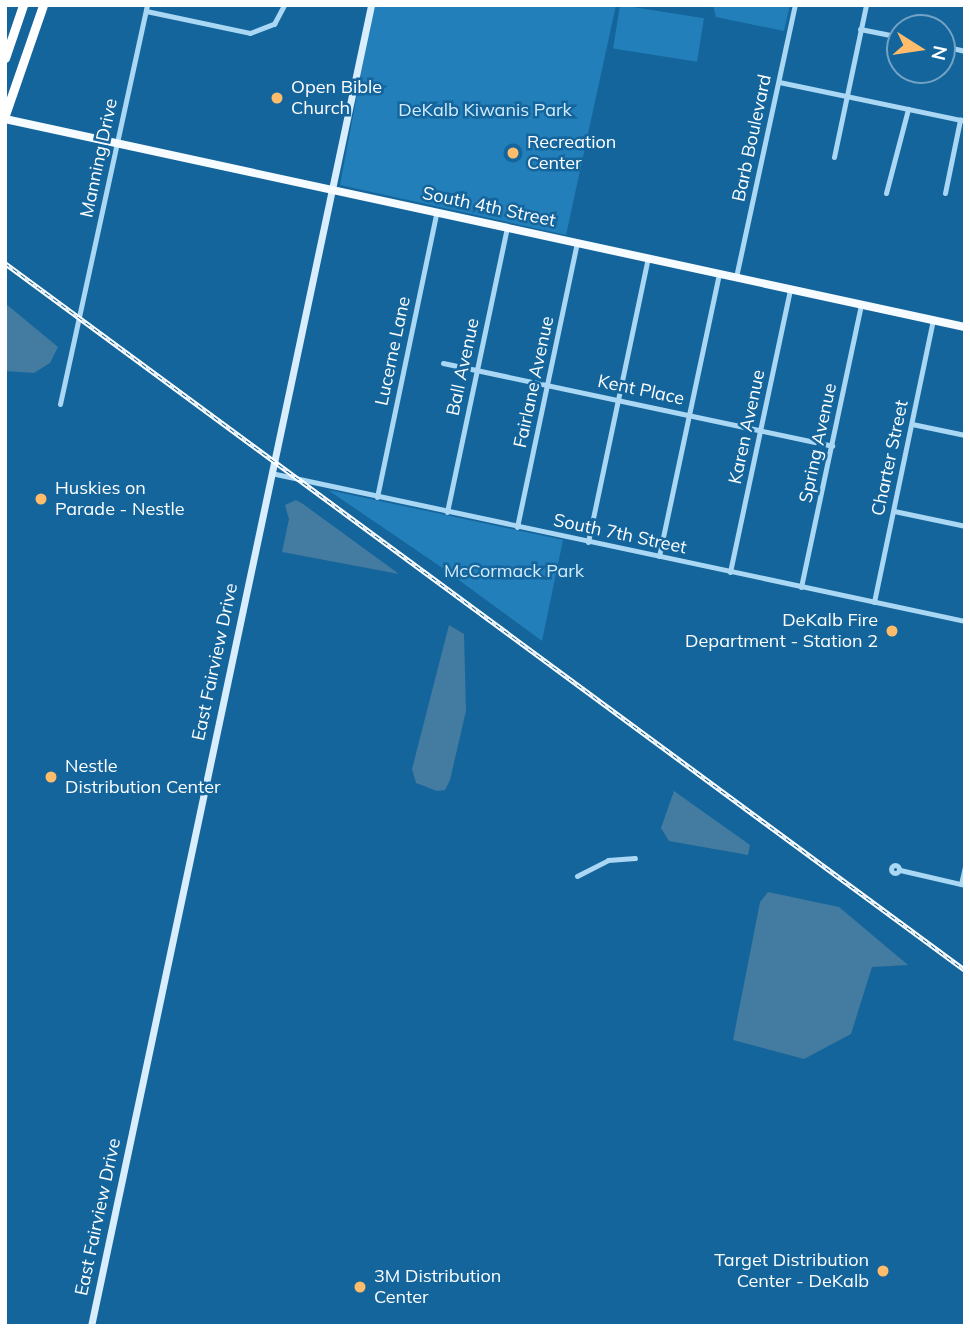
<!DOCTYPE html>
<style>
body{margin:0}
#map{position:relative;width:970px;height:1331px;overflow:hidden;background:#14659c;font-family:Mulish,sans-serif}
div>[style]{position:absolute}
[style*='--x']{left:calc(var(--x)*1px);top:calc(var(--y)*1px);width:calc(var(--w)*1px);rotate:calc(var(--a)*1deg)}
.green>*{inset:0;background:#237fb9;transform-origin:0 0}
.water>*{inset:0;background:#437ba1}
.street>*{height:5px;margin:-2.5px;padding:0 2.5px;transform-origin:2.5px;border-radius:2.5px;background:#aad7f3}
.street>.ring{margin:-2.5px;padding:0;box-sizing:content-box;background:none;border:5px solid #aad7f3;border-radius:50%}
.secondary>*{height:7px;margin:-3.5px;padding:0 3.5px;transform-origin:3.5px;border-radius:3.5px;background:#d9eefd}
.primary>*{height:8px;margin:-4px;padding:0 4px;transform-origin:4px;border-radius:4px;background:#f6fbff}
.highway>*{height:9px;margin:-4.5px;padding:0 4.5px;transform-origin:4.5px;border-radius:4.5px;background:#fff}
.rail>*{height:4.5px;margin-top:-2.25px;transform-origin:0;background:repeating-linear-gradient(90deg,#14659c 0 5px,#fff 0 10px);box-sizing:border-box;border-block:2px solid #fff}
.dots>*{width:19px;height:19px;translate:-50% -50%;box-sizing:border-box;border:4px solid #14659c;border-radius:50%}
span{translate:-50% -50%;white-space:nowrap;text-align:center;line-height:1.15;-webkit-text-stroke:5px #14659c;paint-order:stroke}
.poi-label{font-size:18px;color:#fff}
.left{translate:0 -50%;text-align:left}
.right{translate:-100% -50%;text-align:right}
.park-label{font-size:18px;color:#d2ecfd}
.street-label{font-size:18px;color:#fff}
.frame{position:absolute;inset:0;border:7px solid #fff;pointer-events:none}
.north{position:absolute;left:886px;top:14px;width:70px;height:70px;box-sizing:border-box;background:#14659c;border:2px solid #72a3c4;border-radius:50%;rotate:102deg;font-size:19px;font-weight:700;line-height:28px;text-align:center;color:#fff}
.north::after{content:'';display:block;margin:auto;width:24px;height:32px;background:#ffbd6c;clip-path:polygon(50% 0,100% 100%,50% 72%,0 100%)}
</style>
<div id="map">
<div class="green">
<div style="clip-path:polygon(374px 5px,616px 5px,566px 235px,340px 185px)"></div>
<div style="left:620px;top:5px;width:85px;height:44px;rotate:9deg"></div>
<div style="clip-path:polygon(713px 5px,790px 5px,784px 31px,716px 17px)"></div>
<div style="clip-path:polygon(328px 490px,563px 540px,542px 641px,441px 567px)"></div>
</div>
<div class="water">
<div style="clip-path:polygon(6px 304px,58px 347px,50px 363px,34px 373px,5px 371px)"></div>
<div style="clip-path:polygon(296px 500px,303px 504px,399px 574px,282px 552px,289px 519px,285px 505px)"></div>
<div style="clip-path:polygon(449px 625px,464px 634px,466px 711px,450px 780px,445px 790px,437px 791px,416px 783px,412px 769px)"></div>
<div style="clip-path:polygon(674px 791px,750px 845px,748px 855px,669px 841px,661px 828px)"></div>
<div style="clip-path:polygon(768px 892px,839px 907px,908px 965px,872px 967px,851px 1034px,804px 1059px,733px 1040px,760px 902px)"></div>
</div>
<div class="street">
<div style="--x:146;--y:11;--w:106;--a:11.9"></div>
<div style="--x:250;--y:33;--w:26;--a:-21"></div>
<div style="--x:274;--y:24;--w:21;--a:-62"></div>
<div style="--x:860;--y:29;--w:41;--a:11.3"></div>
<div style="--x:942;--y:46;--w:24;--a:12"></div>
<div style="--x:779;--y:82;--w:190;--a:11.8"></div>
<div style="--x:834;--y:157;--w:155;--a:-78.1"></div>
<div style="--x:886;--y:193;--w:87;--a:-75.3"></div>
<div style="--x:945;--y:193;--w:75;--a:-78.4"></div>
<div style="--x:736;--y:277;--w:278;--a:-77.8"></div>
<div style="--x:443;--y:363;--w:398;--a:12"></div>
<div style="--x:60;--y:404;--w:408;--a:-77.7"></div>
<div style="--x:912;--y:424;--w:54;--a:11.7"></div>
<div style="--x:271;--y:473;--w:710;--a:12.04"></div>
<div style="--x:377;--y:497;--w:292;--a:-78.2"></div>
<div style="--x:894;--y:511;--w:73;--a:11.9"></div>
<div style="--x:447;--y:512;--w:290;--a:-78.1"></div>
<div style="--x:517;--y:527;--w:290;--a:-78.1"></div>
<div style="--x:588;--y:542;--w:290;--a:-78.1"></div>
<div style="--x:659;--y:556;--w:289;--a:-78"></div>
<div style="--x:730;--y:572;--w:289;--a:-78"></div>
<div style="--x:801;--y:587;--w:289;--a:-78"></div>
<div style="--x:874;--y:602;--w:288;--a:-78.2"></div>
<div class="ring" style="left:891px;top:865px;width:3px;height:3px"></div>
<div style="--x:900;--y:870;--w:67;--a:13"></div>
<div style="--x:577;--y:876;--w:35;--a:-27"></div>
<div style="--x:608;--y:860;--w:27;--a:-4"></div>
<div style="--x:961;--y:884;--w:17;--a:-77"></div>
</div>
<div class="secondary">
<div style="--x:91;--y:1326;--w:1350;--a:-78.03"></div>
</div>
<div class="primary">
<div style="--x:5;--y:119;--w:982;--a:12.23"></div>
</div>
<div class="highway">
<div style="--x:5;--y:58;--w:56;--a:-71.2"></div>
<div style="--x:5;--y:115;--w:116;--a:-70.9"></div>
</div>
<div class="rail">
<div style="--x:5;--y:263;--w:1192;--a:36.37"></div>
</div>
<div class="dots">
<div style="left:277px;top:98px;background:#ffbd6c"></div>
<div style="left:513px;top:153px;background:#ffbd6c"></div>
<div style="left:41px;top:499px;background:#ffbd6c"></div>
<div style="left:892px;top:631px;background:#ffbd6c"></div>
<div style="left:51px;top:777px;background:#ffbd6c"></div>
<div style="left:883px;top:1271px;background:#ffbd6c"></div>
<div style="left:360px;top:1287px;background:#ffbd6c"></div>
</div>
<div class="poi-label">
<span class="left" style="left:291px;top:98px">Open Bible<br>Church</span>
<span class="left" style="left:527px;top:153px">Recreation<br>Center</span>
<span class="left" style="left:55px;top:499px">Huskies on<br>Parade - Nestle</span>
<span class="right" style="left:878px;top:631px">DeKalb Fire<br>Department - Station 2</span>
<span class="left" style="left:65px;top:777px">Nestle<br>Distribution Center</span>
<span class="right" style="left:869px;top:1271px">Target Distribution<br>Center - DeKalb</span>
<span class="left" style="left:374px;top:1287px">3M Distribution<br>Center</span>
</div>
<div class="park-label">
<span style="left:485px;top:110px">DeKalb Kiwanis Park</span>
<span style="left:514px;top:571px">McCormack Park</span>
</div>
<div class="street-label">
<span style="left:752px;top:138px;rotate:-78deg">Barb Boulevard</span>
<span style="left:99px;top:158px;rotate:-78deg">Manning Drive</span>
<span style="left:489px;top:207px;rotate:12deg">South 4th Street</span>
<span style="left:393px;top:351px;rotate:-78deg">Lucerne Lane</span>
<span style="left:463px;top:367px;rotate:-78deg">Ball Avenue</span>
<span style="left:534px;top:382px;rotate:-78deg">Fairlane Avenue</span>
<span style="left:641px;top:390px;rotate:12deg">Kent Place</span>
<span style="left:747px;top:427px;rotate:-78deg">Karen Avenue</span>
<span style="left:818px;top:443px;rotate:-78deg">Spring Avenue</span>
<span style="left:890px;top:458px;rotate:-78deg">Charter Street</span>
<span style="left:620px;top:534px;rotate:12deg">South 7th Street</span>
<span style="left:215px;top:662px;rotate:-78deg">East Fairview Drive</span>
<span style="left:98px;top:1217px;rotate:-78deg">East Fairview Drive</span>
</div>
<div class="frame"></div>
<div class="north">N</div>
</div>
